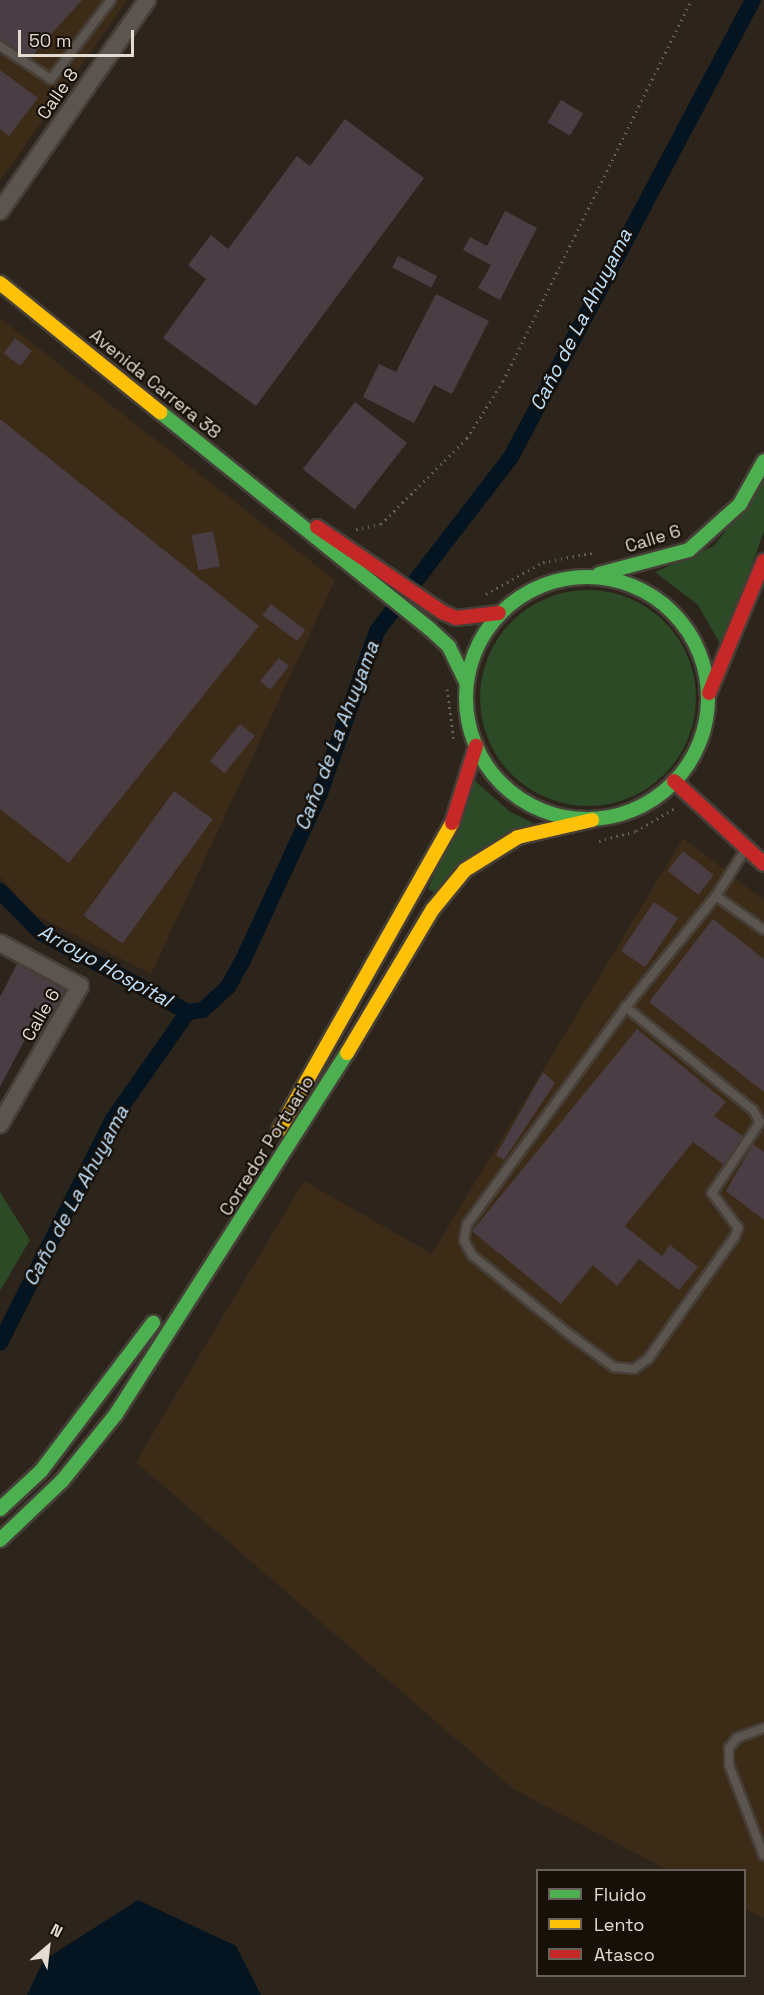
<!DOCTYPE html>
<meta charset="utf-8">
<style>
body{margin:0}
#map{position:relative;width:764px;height:1995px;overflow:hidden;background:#2d251c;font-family:"Space Grotesk",sans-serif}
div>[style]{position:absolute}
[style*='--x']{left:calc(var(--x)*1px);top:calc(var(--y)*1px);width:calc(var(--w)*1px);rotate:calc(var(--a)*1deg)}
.built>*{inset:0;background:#3c2b17}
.green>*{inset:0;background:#2c4a26}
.round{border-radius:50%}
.water>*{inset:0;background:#041421}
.canal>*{height:16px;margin:-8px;padding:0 8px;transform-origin:8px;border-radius:8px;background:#041421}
.building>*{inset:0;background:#4a3e44;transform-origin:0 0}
.path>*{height:3px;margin-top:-1.5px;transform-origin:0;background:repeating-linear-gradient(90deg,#645f59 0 1.5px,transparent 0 6px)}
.roads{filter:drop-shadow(2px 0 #463f38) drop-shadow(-2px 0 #463f38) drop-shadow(0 2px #463f38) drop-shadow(0 -2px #463f38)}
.lane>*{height:8px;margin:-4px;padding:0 4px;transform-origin:4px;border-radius:4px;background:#5a554e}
.street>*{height:16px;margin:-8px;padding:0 8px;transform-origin:8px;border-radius:8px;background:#5a554e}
.fast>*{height:14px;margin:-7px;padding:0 7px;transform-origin:7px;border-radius:7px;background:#4caf50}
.fast>.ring{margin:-7px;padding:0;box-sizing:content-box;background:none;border:14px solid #4caf50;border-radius:50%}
.slow>*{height:14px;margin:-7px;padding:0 7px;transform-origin:7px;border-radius:7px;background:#ffc107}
.jam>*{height:14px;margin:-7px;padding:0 7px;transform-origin:7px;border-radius:7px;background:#c62828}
span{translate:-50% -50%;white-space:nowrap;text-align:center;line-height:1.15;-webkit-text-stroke:4.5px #161009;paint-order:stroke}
.street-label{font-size:18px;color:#e4dbd1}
.water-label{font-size:20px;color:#bfe2fe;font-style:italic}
.legend{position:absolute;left:536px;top:1869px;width:210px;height:108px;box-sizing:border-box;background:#161009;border:2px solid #686159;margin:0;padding:8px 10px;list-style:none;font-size:18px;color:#e4dbd1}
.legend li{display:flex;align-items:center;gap:12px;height:30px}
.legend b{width:30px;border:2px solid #686159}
.north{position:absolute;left:18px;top:1917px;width:60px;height:60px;-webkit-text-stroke:4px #161009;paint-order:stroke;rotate:28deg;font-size:16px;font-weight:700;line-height:24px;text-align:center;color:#e4dbd1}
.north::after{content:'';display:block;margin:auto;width:21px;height:27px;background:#e4dbd1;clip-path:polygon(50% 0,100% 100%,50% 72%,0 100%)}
.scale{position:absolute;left:18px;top:30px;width:116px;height:27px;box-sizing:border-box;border:3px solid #e4dbd1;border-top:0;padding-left:8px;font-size:18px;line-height:21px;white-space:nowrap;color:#e4dbd1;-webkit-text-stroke:4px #161009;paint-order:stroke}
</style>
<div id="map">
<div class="built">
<div style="clip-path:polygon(0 0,127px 0,0 181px)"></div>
<div style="clip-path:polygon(0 318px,335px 580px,151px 974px,36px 915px,0 877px)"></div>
<div style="clip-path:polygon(683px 838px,764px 900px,764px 1918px,745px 1909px,744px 1870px,668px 1870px,515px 1790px,136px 1462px,304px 1181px,432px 1254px)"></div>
</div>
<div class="green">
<div style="clip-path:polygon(764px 480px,764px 531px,722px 647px,698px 605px,655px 572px,714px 546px)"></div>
<div class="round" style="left:480px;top:590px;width:216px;height:216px"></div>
<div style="clip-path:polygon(474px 780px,509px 811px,533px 823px,435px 893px,428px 889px)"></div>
<div style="clip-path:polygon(0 1192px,30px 1240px,0 1291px)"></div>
</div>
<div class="water">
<div style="clip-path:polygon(138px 1900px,236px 1946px,261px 1995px,27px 1995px,44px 1960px)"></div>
</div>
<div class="canal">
<div style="--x:0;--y:891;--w:59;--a:45.7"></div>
<div style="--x:41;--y:933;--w:167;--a:28.3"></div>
<div style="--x:0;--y:1343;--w:251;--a:-63.2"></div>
<div style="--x:113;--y:1119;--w:131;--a:-55"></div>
<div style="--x:188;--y:1012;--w:15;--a:-8"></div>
<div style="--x:203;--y:1010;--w:34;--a:-43"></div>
<div style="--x:228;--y:987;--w:31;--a:-61"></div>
<div style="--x:243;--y:960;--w:184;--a:-65.2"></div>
<div style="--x:320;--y:793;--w:172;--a:-70.6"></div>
<div style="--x:377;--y:631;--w:220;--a:-52.4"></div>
<div style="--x:511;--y:457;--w:517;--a:-62.1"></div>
</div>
<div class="building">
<div style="clip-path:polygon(0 0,82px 0,30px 58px,0 40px)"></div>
<div style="clip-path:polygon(0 70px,38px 98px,9px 136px,0 129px)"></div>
<div style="left:561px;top:100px;width:26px;height:26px;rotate:31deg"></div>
<div style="clip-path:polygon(345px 119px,424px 178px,256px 406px,163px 338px,206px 279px,188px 265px,211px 235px,228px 249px,297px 156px,310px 166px)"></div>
<div style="clip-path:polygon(505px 211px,537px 228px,500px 300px,478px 288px,491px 265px,463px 250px,470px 237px,487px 246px)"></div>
<div style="left:398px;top:256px;width:44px;height:13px;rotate:27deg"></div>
<div style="clip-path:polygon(436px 294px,489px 321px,452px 394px,434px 385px,414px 423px,363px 397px,379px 364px,396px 372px)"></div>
<div style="left:15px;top:338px;width:21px;height:19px;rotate:37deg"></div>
<div style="left:355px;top:402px;width:66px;height:85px;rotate:38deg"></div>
<div style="clip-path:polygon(0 419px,259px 626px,69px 863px,0 809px)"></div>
<div style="left:213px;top:531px;width:36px;height:22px;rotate:79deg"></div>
<div style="left:271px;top:604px;width:43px;height:14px;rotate:37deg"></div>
<div style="left:279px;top:658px;width:13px;height:30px;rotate:39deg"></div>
<div style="left:240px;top:724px;width:19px;height:48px;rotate:39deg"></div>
<div style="left:174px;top:791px;width:48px;height:154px;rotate:36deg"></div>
<div style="left:683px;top:851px;width:39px;height:25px;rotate:38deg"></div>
<div style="left:654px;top:902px;width:29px;height:59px;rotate:34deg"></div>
<div style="clip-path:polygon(713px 919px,764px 959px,764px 1092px,649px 1002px)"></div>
<div style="clip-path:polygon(17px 964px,65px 990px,41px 1033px,31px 1028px,0 1087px,0 997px)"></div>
<div style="clip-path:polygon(637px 1029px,726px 1102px,714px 1116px,743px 1136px,724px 1165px,693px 1142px,625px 1226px,662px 1256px,670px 1245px,698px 1267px,679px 1290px,639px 1259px,617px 1286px,593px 1265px,561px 1304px,472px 1231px)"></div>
<div style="clip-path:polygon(543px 1072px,555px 1083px,504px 1160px,496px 1155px)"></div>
<div style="clip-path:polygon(753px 1144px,764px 1152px,764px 1220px,726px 1191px)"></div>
</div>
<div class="path">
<div style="--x:356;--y:529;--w:25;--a:-11"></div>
<div style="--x:381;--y:524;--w:122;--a:-45"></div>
<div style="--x:467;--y:438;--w:67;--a:-57.7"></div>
<div style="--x:503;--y:381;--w:425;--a:-63.7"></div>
<div style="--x:486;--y:594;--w:65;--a:-29.3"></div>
<div style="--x:543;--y:562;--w:50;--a:-10.4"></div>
<div style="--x:447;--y:689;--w:52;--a:82.3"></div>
<div style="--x:599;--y:841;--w:38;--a:-15"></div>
<div style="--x:636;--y:831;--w:45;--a:-30.5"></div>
</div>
<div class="roads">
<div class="lane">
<div style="--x:0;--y:46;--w:61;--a:32.9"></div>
<div style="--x:51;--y:79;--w:99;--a:-52.8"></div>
<div style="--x:745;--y:850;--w:54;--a:122.2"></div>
<div style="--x:716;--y:896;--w:59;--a:35.3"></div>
<div style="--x:626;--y:1007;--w:269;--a:126.2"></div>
<div style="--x:467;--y:1224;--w:16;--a:101"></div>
<div style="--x:464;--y:1240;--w:17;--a:62"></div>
<div style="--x:472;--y:1255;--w:125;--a:39.2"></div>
<div style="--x:569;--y:1334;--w:56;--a:36.3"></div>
<div style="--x:614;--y:1367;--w:20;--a:6"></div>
<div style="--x:634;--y:1369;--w:17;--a:-36"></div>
<div style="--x:648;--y:1359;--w:151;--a:-54.7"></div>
<div style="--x:735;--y:1236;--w:9;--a:-69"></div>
<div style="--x:738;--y:1228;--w:44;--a:-126.6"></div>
<div style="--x:712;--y:1193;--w:86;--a:-55.9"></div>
<div style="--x:760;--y:1122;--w:14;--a:-120"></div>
<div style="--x:753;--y:1110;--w:164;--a:-141"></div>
<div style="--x:626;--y:1007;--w:143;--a:-51"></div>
<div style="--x:764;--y:1728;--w:29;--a:160"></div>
<div style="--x:737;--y:1738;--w:13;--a:129"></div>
<div style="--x:729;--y:1748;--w:17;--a:90"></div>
<div style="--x:729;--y:1765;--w:97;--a:69"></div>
</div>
<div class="street">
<div style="--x:0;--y:211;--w:257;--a:-55.1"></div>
<div style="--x:0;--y:943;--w:91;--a:28.3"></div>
<div style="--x:80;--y:986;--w:160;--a:120.1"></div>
</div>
<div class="fast">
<div style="--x:160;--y:412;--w:346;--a:38.8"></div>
<div style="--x:430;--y:629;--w:26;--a:43"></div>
<div style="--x:449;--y:647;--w:39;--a:64"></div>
<div style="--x:599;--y:574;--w:93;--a:-14.9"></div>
<div style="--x:689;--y:550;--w:69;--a:-42"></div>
<div style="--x:740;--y:504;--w:49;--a:-60.8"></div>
<div class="ring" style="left:466px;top:577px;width:228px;height:228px"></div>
<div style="--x:0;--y:1509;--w:56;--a:-42.8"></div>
<div style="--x:41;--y:1471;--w:186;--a:-52.9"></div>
<div style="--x:0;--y:1540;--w:86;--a:-43.6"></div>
<div style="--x:62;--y:1481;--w:86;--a:-51.1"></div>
<div style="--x:116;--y:1414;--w:429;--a:-57.4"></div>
</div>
<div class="slow">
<div style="--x:0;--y:283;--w:206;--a:38.9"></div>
<div style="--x:347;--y:1053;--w:168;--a:-59.2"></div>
<div style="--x:433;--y:909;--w:50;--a:-50.6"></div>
<div style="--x:465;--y:870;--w:62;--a:-31.9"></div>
<div style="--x:518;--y:837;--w:76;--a:-12.9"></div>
<div style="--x:279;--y:1130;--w:352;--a:-60.6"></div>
</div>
<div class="jam">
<div style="--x:317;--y:527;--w:151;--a:34.2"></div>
<div style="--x:442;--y:612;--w:15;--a:23"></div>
<div style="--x:456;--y:618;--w:43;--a:-6.6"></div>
<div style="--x:709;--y:693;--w:143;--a:-67.4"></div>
<div style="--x:674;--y:781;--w:122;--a:42.7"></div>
<div style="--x:452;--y:823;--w:81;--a:-72.7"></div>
</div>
</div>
<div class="street-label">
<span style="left:58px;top:94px;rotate:-55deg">Calle 8</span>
<span style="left:155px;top:384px;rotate:39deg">Avenida Carrera 38</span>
<span style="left:653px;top:539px;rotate:-17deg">Calle 6</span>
<span style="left:41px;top:1015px;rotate:-60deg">Calle 6</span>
<span style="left:267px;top:1146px;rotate:-58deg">Corredor Portuario</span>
</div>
<div class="water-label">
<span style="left:581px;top:320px;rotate:-63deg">Caño de La Ahuyama</span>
<span style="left:337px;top:736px;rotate:-69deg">Caño de La Ahuyama</span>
<span style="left:105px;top:966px;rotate:29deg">Arroyo Hospital</span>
<span style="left:76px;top:1196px;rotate:-62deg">Caño de La Ahuyama</span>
</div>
<ul class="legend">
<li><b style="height:8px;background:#4caf50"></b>Fluido</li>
<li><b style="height:8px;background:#ffc107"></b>Lento</li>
<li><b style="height:8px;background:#c62828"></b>Atasco</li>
</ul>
<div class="north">N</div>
<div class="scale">50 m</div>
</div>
